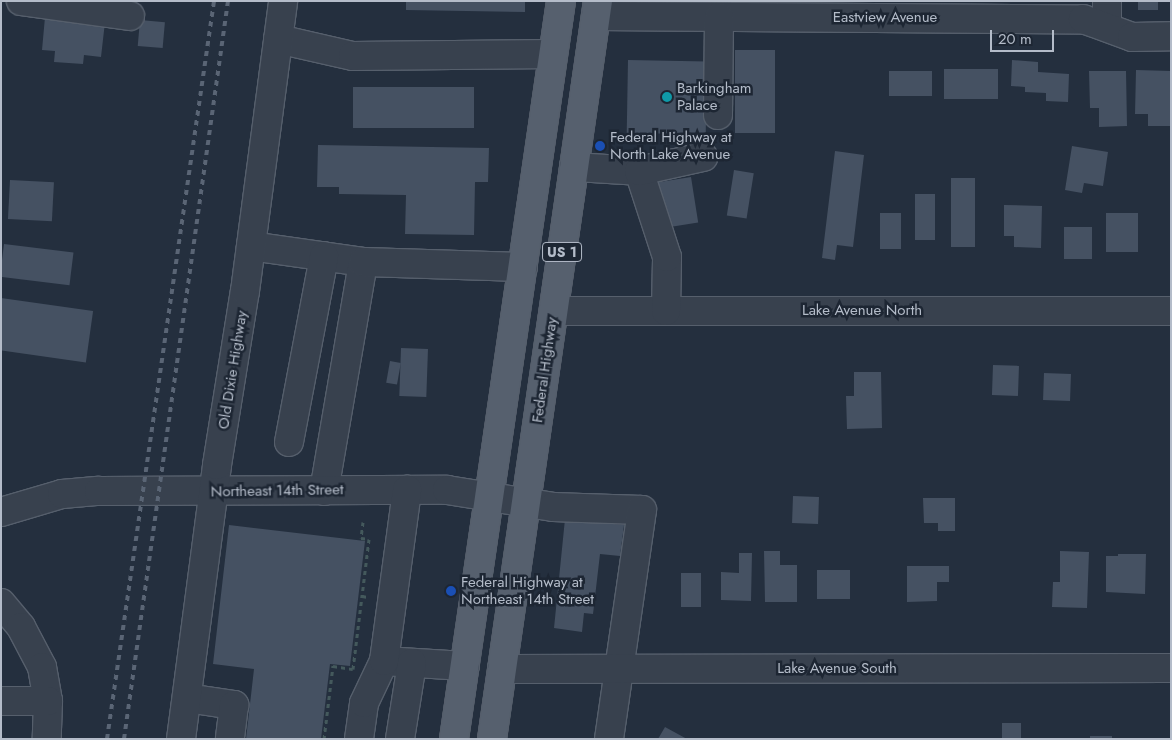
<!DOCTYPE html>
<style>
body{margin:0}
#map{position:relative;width:1172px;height:740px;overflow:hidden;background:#242f3e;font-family:Jost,sans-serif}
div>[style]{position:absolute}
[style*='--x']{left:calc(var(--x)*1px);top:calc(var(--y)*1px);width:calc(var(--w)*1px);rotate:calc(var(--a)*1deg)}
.building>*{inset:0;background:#455162;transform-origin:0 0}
.path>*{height:3px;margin-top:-1.5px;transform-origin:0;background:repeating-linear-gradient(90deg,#44595c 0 4px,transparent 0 8px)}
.roads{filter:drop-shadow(1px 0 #565f6c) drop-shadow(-1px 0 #565f6c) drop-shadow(0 1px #565f6c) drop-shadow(0 -1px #565f6c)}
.minor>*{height:28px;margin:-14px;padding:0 14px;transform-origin:14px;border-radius:14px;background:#38414e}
.major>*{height:28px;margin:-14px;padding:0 14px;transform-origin:14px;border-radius:14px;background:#56606e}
.rail>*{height:4px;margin-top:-2px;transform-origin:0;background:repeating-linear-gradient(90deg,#5a6575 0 5px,transparent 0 10px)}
.dots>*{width:14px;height:14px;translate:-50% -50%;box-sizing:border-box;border:2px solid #1d2633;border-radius:50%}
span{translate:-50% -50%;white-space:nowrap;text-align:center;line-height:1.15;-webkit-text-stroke:5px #1d2633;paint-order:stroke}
.shield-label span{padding:1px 4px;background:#1d2633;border:1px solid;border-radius:4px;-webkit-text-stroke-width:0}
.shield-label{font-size:14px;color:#b4bcc9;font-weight:700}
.street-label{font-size:15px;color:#b4bcc9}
.poi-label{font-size:15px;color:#b4bcc9}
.left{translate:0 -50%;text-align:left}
.frame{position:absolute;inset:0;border:2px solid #b4bcc9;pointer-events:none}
.scale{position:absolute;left:990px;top:30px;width:64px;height:22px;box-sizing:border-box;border:2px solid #b4bcc9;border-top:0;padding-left:6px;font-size:15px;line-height:18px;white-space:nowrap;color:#b4bcc9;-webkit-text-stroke:4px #1d2633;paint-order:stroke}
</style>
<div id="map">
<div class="building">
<div style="clip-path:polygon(406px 1px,525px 1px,525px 12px,406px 10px)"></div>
<div style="left:1138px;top:1px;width:20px;height:9px"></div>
<div style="clip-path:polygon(45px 17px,105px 22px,101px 57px,84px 55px,83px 64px,54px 62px,55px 51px,42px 50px)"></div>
<div style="left:140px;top:20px;width:25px;height:26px;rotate:5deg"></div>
<div style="left:735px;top:50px;width:40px;height:83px"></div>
<div style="left:628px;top:60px;width:79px;height:73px;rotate:1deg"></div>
<div style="clip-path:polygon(1012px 60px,1038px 62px,1038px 72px,1069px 74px,1068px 102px,1046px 101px,1046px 93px,1025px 92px,1025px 87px,1011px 86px)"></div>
<div style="left:998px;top:69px;width:30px;height:54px;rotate:90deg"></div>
<div style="clip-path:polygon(1136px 70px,1171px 71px,1171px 126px,1148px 126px,1148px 114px,1135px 114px)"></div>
<div style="left:889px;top:71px;width:43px;height:25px"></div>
<div style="clip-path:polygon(1089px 71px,1126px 71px,1127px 126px,1099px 127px,1099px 108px,1090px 108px)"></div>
<div style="left:474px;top:87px;width:41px;height:121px;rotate:90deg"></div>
<div style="clip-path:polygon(318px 145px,489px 148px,488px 182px,475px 182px,474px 235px,405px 234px,406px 195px,339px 194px,339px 187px,317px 187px)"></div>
<div style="clip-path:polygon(1072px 146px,1108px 152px,1103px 186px,1084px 183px,1082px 193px,1065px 190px)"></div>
<div style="clip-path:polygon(835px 151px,864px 155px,853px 247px,837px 245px,835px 260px,822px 258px)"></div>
<div style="left:734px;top:170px;width:20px;height:46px;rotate:9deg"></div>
<div style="left:691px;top:177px;width:46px;height:35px;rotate:81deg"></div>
<div style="left:951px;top:178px;width:24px;height:69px"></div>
<div style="left:10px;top:180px;width:44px;height:39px;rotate:3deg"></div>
<div style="left:915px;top:194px;width:20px;height:46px"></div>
<div style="clip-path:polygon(1004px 205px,1042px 206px,1041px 248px,1014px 247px,1014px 236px,1004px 236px)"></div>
<div style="left:880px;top:213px;width:21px;height:36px"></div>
<div style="left:1106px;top:213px;width:32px;height:39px"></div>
<div style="left:1064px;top:227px;width:28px;height:32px"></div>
<div style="left:4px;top:244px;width:70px;height:33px;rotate:7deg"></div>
<div style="left:1px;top:298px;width:93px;height:52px;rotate:8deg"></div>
<div style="left:401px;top:348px;width:27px;height:48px;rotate:2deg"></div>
<div style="left:390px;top:361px;width:11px;height:22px;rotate:10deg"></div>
<div style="left:993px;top:365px;width:26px;height:30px;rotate:2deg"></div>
<div style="clip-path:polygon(854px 372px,881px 372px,882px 428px,847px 429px,846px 396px,854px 396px)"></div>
<div style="left:1044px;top:373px;width:27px;height:27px;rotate:2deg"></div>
<div style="left:793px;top:496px;width:26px;height:27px;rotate:2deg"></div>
<div style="clip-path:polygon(923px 498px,955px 498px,955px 531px,938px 531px,938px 523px,924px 523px)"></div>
<div style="clip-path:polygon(565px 519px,624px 525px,620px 556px,600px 554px,593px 614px,584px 613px,582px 632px,554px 628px)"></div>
<div style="clip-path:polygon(229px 525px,365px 541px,350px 666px,330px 664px,321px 739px,246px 739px,254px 669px,213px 664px)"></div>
<div style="clip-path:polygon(764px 551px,780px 551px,780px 565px,797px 565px,797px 602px,765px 602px)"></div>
<div style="clip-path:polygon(1060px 551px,1089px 552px,1087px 608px,1052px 607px,1053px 582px,1060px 582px)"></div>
<div style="clip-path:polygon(739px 553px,752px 553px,751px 601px,721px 600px,721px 572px,739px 573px)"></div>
<div style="clip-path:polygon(1118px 554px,1146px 554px,1145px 594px,1106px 592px,1106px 556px,1118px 556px)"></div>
<div style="clip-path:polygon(907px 566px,949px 566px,949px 582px,937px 582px,937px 601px,907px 602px)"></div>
<div style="left:817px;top:570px;width:33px;height:29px"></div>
<div style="left:681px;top:573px;width:20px;height:34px"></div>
<div style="left:1021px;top:723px;width:16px;height:19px;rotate:90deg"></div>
<div style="clip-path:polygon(665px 727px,687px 739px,658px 739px)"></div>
<div style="left:1090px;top:736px;width:22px;height:3px"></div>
</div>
<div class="path">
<div style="--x:363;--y:522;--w:16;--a:97"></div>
<div style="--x:361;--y:538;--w:8;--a:7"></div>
<div style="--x:369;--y:539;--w:57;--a:97"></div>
<div style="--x:362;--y:596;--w:6;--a:9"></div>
<div style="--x:324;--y:739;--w:74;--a:-83"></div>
<div style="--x:333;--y:666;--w:20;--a:9"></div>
<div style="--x:353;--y:669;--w:74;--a:-83"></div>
</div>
<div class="roads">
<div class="minor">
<div style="--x:21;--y:1;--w:110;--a:7.8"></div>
<div style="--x:1107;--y:1;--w:24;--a:90"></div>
<div style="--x:596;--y:16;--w:487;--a:0.4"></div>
<div style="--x:1083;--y:19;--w:52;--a:20.2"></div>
<div style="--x:1132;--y:37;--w:39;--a:-1"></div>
<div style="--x:278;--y:39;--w:77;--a:12.8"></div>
<div style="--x:353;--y:56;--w:200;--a:-0.6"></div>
<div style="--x:718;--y:115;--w:98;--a:-89.4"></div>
<div style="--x:574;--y:167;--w:65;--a:3.5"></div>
<div style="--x:251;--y:246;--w:113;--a:8.1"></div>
<div style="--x:554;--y:311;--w:617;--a:0"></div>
<div style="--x:666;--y:311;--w:54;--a:-88.9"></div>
<div style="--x:667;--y:257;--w:90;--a:-108"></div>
<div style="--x:639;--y:171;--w:66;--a:-12.3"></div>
<div style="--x:289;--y:442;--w:189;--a:-79.3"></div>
<div style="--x:324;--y:491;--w:232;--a:-80.3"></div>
<div style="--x:363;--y:262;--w:160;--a:1.8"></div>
<div style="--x:1;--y:512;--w:64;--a:-16.4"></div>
<div style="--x:62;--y:494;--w:37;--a:-5"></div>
<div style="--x:99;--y:491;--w:348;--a:-0.2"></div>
<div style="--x:447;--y:490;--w:107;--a:9.1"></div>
<div style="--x:553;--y:507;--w:89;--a:1.9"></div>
<div style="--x:642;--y:510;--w:231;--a:98.2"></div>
<div style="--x:1;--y:603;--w:31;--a:50"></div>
<div style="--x:21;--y:627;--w:45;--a:62.3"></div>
<div style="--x:42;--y:667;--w:35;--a:80"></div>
<div style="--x:48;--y:701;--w:38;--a:92"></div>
<div style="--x:384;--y:661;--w:81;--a:3.5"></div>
<div style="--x:502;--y:669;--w:669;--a:-0.09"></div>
<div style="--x:187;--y:698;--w:48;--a:8.5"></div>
<div style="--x:234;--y:705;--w:34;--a:97"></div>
<div style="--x:1;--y:701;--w:47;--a:0"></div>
<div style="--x:181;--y:739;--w:276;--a:-82.5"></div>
<div style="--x:217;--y:465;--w:176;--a:-80.9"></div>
<div style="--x:245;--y:291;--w:292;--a:-82.5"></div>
<div style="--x:359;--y:739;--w:36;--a:-82"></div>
<div style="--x:364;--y:703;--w:47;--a:-64.5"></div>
<div style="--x:384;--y:661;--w:173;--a:-82.3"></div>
<div style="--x:400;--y:739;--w:77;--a:-81"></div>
</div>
<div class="major">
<div style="--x:454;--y:739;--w:746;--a:-81.75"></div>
<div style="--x:492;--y:739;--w:746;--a:-81.83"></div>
</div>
</div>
<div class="rail">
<div style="--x:107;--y:739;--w:746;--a:-81.75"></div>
<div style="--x:124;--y:739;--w:745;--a:-81.98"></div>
</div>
<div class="dots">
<div style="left:667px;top:97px;background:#0f9aa8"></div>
<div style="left:600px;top:146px;background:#1a4fb4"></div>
<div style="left:451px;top:591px;background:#1a4fb4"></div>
</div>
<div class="shield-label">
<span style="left:562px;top:252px">US 1</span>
</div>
<div class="street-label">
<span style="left:885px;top:18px">Eastview Avenue</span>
<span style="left:862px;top:311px">Lake Avenue North</span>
<span style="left:233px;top:370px;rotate:-81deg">Old Dixie Highway</span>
<span style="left:545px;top:370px;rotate:-82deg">Federal Highway</span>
<span style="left:277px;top:491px;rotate:-1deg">Northeast 14th Street</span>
<span style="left:837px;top:669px">Lake Avenue South</span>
</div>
<div class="poi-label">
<span class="left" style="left:677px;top:97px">Barkingham<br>Palace</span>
<span class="left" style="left:610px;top:146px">Federal Highway at<br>North Lake Avenue</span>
<span class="left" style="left:461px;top:591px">Federal Highway at<br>Northeast 14th Street</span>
</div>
<div class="frame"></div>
<div class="scale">20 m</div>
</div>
